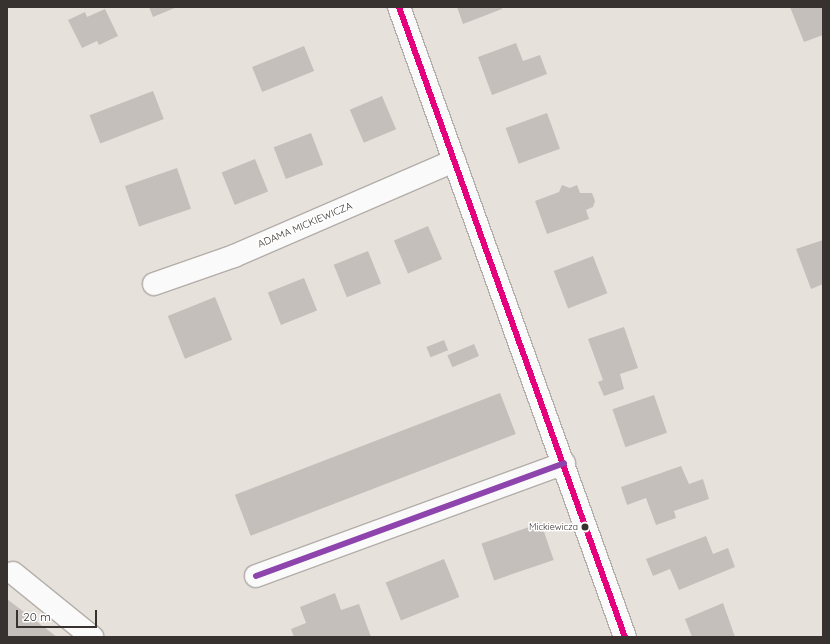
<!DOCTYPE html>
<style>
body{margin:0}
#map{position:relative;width:830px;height:644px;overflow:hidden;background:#e7e1dc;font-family:Quicksand,sans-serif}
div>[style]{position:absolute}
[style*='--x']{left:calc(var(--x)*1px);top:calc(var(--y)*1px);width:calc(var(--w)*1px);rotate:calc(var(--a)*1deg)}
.building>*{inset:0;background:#c4bfbb;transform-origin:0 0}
.roads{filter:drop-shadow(1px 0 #b3aeaa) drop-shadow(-1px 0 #b3aeaa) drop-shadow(0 1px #b3aeaa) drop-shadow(0 -1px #b3aeaa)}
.minor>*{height:22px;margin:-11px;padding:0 11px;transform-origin:11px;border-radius:11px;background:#fbfafa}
.bus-1>*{height:6px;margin:-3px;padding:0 3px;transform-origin:3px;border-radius:3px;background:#e5007d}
.bus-2>*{height:6px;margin:-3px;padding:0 3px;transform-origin:3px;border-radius:3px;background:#8e44ad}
.dots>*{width:11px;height:11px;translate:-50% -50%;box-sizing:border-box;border:2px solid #fff;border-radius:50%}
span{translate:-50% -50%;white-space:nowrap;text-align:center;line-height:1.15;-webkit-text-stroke:3px #fff;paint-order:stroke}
.bus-label{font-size:9px;color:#37322f}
.right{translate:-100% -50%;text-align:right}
.street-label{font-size:10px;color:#37322f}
.frame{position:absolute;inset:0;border:8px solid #37322f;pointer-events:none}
.scale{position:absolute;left:16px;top:610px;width:81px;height:18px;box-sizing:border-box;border:2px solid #37322f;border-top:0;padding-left:5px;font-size:12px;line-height:14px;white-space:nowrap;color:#37322f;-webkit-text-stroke:3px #fff;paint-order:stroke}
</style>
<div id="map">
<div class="building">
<div style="clip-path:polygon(149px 7px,177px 7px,153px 17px)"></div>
<div style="clip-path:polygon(457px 7px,502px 7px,502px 9px,463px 24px)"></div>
<div style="clip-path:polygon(790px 7px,823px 7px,823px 35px,804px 42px)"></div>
<div style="clip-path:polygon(105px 9px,118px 36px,99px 45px,97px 41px,82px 48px,68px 20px,85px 12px,87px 17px)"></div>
<div style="clip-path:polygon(516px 43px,523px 61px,540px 55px,547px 74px,492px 95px,478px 57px)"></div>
<div style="left:304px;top:46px;width:27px;height:56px;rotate:68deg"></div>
<div style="left:153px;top:91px;width:30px;height:68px;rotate:69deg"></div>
<div style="left:382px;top:96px;width:36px;height:35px;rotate:67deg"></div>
<div style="left:547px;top:113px;width:38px;height:44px;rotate:70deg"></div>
<div style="left:311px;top:133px;width:34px;height:40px;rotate:69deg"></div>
<div style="left:255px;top:159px;width:35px;height:36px;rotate:68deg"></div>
<div style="left:177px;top:168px;width:43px;height:55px;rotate:71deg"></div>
<div style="clip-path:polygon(562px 185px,570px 188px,577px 185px,580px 193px,592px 193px,595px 201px,593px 207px,586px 210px,589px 219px,547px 234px,535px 201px,559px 192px)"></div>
<div style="left:428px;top:226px;width:36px;height:37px;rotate:67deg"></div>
<div style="clip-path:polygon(823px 240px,823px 284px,811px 289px,796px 249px)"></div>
<div style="left:368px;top:251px;width:35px;height:37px;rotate:68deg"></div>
<div style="left:593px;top:256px;width:40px;height:42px;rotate:69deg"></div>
<div style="left:304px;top:278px;width:35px;height:39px;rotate:68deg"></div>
<div style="left:215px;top:297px;width:46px;height:51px;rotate:68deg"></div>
<div style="clip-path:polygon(624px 327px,638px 368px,620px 374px,624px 389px,604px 396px,598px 382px,603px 380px,588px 339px)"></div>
<div style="left:444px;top:340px;width:11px;height:19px;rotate:68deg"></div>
<div style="left:474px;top:344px;width:13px;height:29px;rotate:67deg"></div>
<div style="left:500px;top:393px;width:44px;height:284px;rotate:69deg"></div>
<div style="left:654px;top:395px;width:40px;height:44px;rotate:71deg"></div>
<div style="clip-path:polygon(681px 466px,689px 484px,703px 479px,709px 499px,674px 511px,676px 518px,656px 525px,646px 498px,627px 505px,621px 487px)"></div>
<div style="left:541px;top:523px;width:39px;height:63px;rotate:71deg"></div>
<div style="clip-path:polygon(706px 536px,713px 554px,728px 548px,735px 567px,679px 590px,670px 569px,653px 576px,646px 559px)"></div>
<div style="left:444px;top:559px;width:41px;height:63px;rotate:68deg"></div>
<div style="clip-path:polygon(335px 593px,341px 610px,359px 604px,371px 637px,294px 637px,291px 629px,306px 623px,300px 607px)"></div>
<div style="clip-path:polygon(7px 599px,57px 637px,7px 637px)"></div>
<div style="clip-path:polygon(723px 603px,735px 637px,692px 637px,685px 619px)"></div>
</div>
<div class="roads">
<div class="minor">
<div style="--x:399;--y:7;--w:669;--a:70.27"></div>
<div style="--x:154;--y:284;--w:85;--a:-19.3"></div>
<div style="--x:234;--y:256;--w:240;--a:-23.4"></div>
<div style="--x:13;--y:573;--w:102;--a:39"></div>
<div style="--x:256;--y:576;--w:328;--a:-20.1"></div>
</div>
</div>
<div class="bus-1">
<div style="--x:399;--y:7;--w:669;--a:70.27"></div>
</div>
<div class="bus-2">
<div style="--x:256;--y:576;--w:328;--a:-20.1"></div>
</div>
<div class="dots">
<div style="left:585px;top:527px;background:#37322f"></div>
</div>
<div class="bus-label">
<span class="right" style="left:578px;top:527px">Mickiewicza</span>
</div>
<div class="street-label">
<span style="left:305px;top:225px;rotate:-23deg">ADAMA MICKIEWICZA</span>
</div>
<div class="frame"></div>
<div class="scale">20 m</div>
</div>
